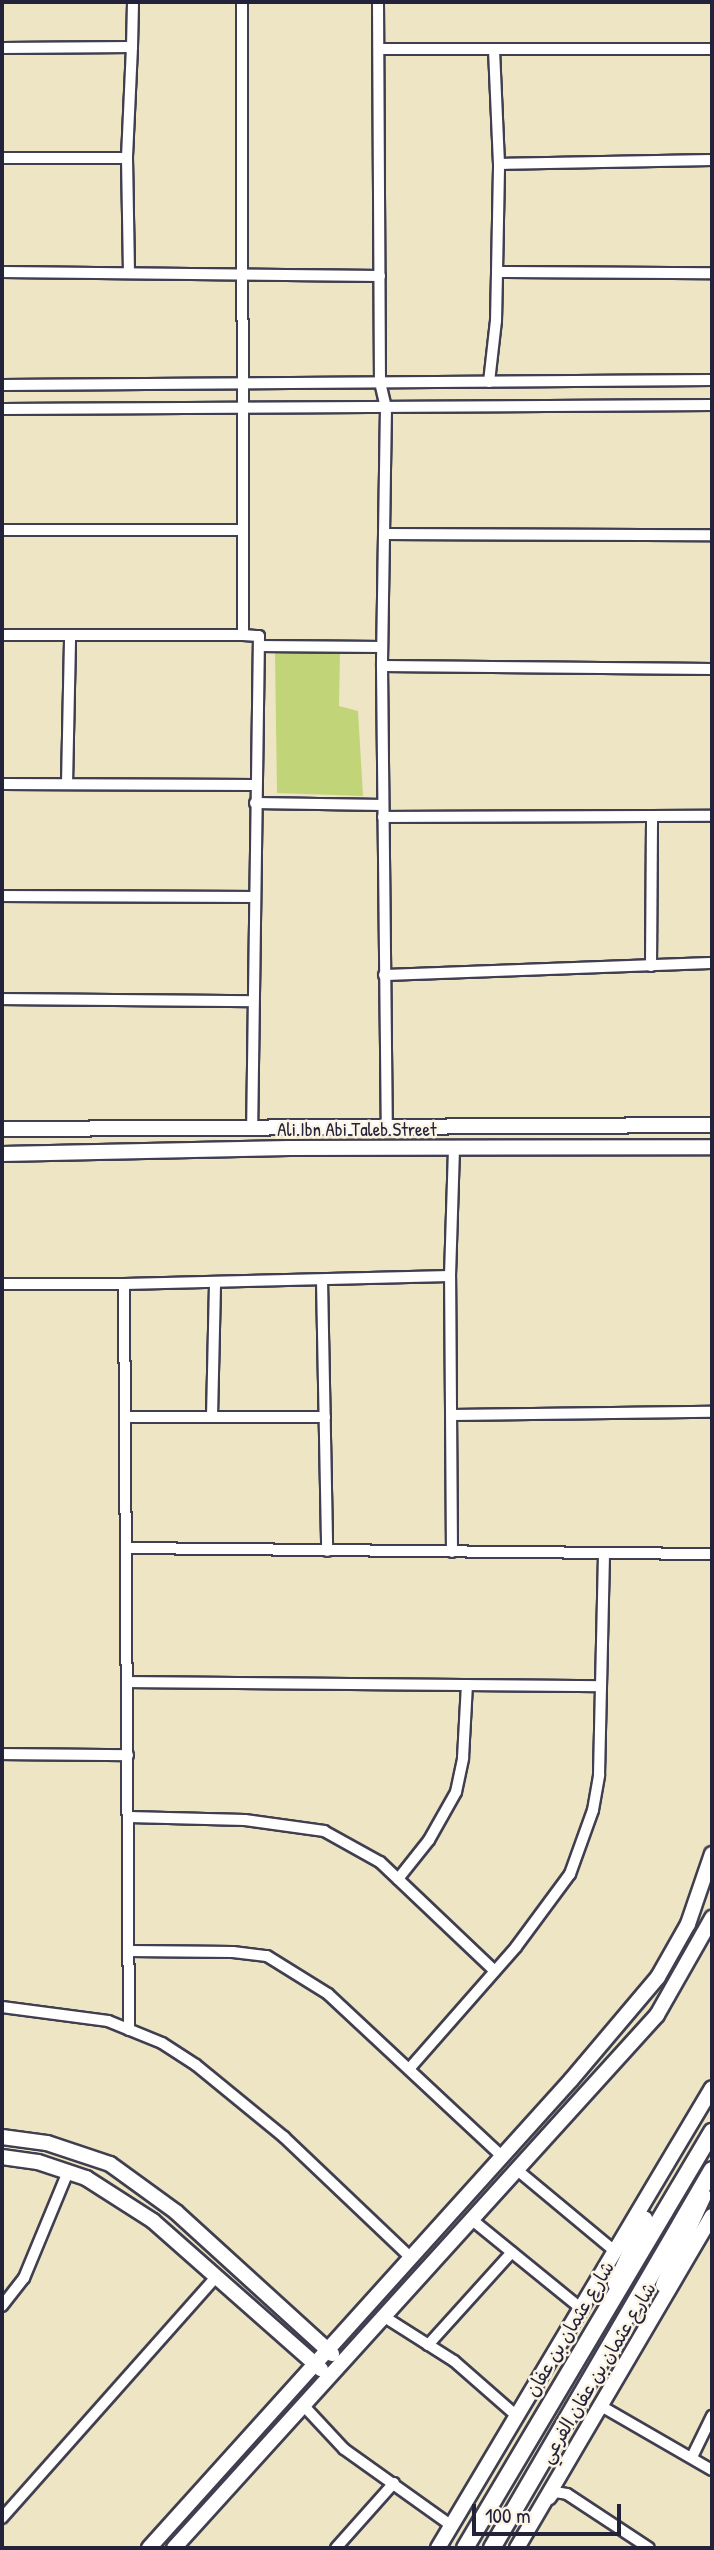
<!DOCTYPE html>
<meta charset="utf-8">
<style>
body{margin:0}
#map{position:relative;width:714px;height:2550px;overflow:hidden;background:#ede5c4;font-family:"Patrick Hand","Playpen Sans Arabic",sans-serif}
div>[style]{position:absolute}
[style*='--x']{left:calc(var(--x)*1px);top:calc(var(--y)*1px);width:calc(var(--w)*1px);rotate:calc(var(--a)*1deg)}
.green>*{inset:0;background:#c1d578}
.roads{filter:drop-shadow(2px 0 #403f50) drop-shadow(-2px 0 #403f50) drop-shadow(0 2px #403f50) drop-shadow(0 -2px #403f50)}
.street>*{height:10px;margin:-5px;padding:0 5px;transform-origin:5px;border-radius:5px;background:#fff}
.secondary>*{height:14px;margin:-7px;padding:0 7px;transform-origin:7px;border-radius:7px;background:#fff}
.primary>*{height:16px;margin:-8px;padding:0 8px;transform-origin:8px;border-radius:8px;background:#fff}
span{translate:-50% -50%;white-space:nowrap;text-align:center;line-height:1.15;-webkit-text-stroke:5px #fcf5e5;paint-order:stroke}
.street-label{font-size:19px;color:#22223b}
.frame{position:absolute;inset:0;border:4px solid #22223b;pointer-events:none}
.scale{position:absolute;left:472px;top:2504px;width:149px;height:32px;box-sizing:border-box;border:4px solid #22223b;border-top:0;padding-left:9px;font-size:21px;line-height:24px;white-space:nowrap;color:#22223b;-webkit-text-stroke:5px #fcf5e5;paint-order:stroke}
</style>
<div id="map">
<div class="green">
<div style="clip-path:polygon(275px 652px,340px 652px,339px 706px,358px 711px,363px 796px,277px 793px)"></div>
</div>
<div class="roads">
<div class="street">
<div style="--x:378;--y:2;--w:380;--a:89.7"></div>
<div style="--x:380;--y:382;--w:26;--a:77"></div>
<div style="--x:386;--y:407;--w:259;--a:90.9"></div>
<div style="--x:382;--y:666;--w:460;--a:89.4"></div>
<div style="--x:132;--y:47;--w:45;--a:-88.7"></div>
<div style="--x:2;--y:48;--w:130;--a:-0.4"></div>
<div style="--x:132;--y:47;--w:111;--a:92.6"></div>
<div style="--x:127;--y:158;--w:115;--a:89"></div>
<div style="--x:379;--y:49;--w:333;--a:0"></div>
<div style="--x:2;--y:158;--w:125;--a:0"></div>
<div style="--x:499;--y:164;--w:213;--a:-1.1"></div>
<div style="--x:2;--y:272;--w:378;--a:0.6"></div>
<div style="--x:497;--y:272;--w:215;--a:0.3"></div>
<div style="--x:489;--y:382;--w:61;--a:-83.5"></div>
<div style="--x:496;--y:321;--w:49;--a:-88.8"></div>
<div style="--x:497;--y:272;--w:108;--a:-88.9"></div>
<div style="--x:499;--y:164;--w:114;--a:-92.5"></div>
<div style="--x:2;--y:385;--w:710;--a:-0.4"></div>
<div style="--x:2;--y:409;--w:710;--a:-0.32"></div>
<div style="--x:2;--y:530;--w:240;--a:0"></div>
<div style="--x:384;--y:534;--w:328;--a:0.2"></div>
<div style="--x:2;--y:635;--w:241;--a:0"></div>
<div style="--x:243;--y:635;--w:633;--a:-90.09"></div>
<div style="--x:243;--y:635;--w:16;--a:4"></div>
<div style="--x:259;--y:636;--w:491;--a:90.8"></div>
<div style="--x:259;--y:646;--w:123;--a:0.5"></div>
<div style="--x:382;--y:666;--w:330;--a:0.5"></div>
<div style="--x:2;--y:784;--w:254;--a:0.2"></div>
<div style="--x:67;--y:784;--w:148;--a:-88.8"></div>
<div style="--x:255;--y:803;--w:128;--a:0.9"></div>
<div style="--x:383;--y:817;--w:329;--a:-0.2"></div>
<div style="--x:2;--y:896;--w:252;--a:0.2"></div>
<div style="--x:651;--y:966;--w:150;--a:-89.6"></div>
<div style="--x:384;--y:975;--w:328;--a:-2.1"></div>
<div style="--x:2;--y:999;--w:251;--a:0.5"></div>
<div style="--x:322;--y:1280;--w:271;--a:88.9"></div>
<div style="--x:2;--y:1284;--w:122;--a:0"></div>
<div style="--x:124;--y:1284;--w:326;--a:-1.4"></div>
<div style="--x:124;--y:1284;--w:746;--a:89.62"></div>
<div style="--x:452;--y:1415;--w:260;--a:-0.7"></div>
<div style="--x:125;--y:1417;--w:200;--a:0"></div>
<div style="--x:212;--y:1417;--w:135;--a:-88.7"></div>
<div style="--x:126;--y:1548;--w:586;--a:0.59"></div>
<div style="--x:452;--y:1552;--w:276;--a:-90.4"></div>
<div style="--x:450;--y:1276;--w:127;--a:-88.2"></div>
<div style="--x:128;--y:1682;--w:473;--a:0.5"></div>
<div style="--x:2;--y:1754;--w:126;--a:0.5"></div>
<div style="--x:129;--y:1817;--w:116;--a:1.5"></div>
<div style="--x:245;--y:1820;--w:80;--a:7.9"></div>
<div style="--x:324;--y:1831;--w:64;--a:29"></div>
<div style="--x:380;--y:1862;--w:158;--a:43.5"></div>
<div style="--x:398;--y:1879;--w:50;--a:-51.5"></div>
<div style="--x:429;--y:1840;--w:55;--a:-60.6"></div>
<div style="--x:456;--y:1792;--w:35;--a:-78"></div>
<div style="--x:463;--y:1758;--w:73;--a:-86.9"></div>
<div style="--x:130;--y:1951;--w:103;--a:0.6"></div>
<div style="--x:233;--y:1952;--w:34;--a:7"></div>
<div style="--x:267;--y:1956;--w:72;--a:31.9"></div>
<div style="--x:328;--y:1994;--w:238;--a:43"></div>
<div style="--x:2;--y:2007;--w:107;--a:7.5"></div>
<div style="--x:108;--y:2021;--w:58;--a:22.2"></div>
<div style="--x:162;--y:2043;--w:40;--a:32.9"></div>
<div style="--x:196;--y:2065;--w:114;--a:39.3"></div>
<div style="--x:284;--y:2137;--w:174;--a:43.6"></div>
<div style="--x:409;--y:2069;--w:162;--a:-48.7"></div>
<div style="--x:516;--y:1947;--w:91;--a:-53.5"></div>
<div style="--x:570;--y:1874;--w:68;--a:-70.2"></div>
<div style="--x:593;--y:1810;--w:36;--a:-80"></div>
<div style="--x:599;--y:1775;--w:221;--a:-88.7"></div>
<div style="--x:516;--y:2169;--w:130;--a:39.7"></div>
<div style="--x:471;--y:2219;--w:144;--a:39.1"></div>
<div style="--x:2;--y:2306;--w:36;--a:-52"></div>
<div style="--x:24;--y:2278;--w:115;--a:-67.5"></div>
<div style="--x:383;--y:2316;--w:84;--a:32.4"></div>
<div style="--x:454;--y:2361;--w:85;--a:41.2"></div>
<div style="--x:428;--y:2345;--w:125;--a:-47.9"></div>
<div style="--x:303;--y:2405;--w:60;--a:47"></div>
<div style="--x:344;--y:2449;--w:133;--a:35.5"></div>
<div style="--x:601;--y:2406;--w:128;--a:30"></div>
<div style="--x:692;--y:2457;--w:46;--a:-64"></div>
<div style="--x:550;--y:2499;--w:9;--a:-54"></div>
<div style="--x:555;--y:2492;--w:12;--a:9"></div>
<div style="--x:567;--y:2494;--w:98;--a:33.4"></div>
<div style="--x:2;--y:2518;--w:322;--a:-48.4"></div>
<div style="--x:336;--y:2548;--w:87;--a:-48.3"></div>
</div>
<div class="secondary">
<div style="--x:2;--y:1129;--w:710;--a:-0.32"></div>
<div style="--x:2;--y:1154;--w:287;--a:-1.2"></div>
<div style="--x:289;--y:1148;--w:423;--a:-0.1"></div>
<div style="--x:2;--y:2137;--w:45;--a:7.6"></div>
<div style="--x:47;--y:2143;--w:66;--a:18.4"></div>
<div style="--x:110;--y:2164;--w:82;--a:36"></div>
<div style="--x:176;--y:2212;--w:211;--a:42.3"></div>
<div style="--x:2;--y:2157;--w:36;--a:8"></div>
<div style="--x:38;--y:2162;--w:51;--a:18.4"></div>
<div style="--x:86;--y:2178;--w:80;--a:32.7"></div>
<div style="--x:153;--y:2221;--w:224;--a:41.4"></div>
<div style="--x:615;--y:2284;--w:72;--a:-65.2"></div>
<div style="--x:663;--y:2285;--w:98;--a:-65.3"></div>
<div style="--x:149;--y:2548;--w:630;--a:-47.96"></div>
<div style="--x:571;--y:2080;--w:135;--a:-49.8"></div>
<div style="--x:658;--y:1977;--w:61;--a:-60.5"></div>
<div style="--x:688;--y:1924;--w:74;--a:-71.1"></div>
<div style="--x:174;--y:2548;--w:719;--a:-47.82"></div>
<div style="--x:657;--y:2015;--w:112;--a:-60.4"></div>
<div style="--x:438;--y:2548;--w:535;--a:-59.22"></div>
<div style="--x:517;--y:2548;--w:385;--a:-59.6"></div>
</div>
<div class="primary">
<div style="--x:465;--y:2548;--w:484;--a:-59.3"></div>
<div style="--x:492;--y:2548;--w:437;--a:-59.8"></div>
</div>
</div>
<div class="street-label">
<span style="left:357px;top:1130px">Ali Ibn Abi Taleb Street</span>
<span style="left:570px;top:2329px;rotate:-59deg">شارع عثمان بن عفان</span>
<span style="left:598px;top:2373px;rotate:-59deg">شارع عثمان بن عفان الفرعي</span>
</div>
<div class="frame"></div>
<div class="scale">100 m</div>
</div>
